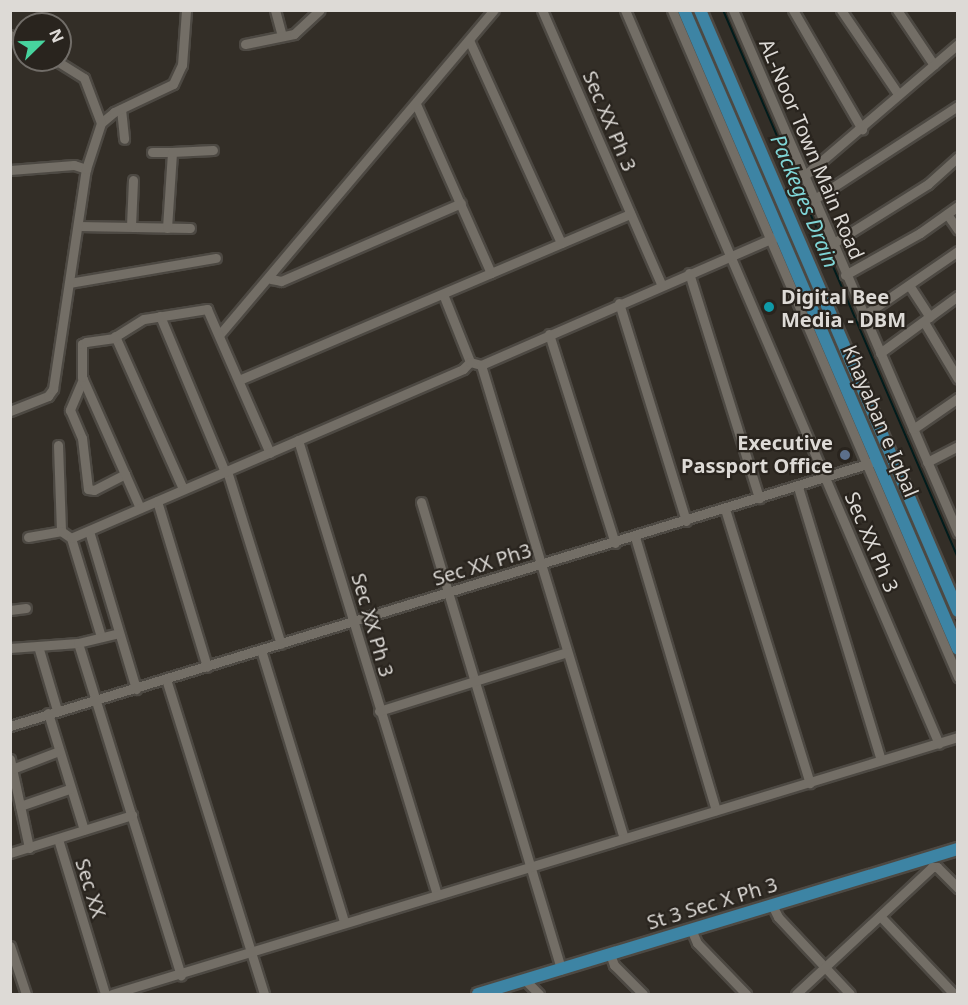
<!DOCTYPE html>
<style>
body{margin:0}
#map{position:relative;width:968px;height:1005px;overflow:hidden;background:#332e27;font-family:"Noto Sans",sans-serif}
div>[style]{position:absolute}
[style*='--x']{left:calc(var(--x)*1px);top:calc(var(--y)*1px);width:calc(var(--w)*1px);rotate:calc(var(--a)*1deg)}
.stream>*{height:2px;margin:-1px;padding:0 1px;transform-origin:1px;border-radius:1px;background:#021c1c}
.roads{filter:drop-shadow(2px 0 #4d4943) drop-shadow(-2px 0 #4d4943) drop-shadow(0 2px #4d4943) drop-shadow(0 -2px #4d4943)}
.minor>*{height:9px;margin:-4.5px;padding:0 4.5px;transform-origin:4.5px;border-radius:4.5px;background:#736e66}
.major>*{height:12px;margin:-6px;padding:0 6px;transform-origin:6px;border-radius:6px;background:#3d84a4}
.dots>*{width:16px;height:16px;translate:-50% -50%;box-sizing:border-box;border:3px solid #29241e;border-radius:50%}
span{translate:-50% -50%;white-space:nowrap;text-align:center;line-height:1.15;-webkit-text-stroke:4.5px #29241e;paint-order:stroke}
.street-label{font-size:20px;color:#dddad6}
.poi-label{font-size:20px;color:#dddad6;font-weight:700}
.left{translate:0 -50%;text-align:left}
.right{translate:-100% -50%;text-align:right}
.water-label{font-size:21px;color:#7fd5d6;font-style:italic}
.frame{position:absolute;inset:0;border:12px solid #dddad6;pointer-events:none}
.north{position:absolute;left:12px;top:12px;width:60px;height:60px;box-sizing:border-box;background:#29241e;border:2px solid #716d68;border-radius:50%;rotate:67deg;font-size:16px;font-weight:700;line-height:24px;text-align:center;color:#dddad6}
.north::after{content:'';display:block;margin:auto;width:21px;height:27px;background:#47d49e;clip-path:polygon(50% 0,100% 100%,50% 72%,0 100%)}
</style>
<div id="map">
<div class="stream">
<div style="--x:723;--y:10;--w:596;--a:66.79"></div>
</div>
<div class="roads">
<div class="minor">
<div style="--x:275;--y:10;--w:27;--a:75"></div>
<div style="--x:542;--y:10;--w:299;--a:66.5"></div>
<div style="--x:625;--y:10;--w:798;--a:66.84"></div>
<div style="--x:672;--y:10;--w:726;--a:66.79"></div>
<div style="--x:733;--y:10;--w:569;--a:66.72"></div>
<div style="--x:793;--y:10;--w:138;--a:59.9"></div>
<div style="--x:841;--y:10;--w:102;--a:55.8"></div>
<div style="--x:897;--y:10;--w:66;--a:56.1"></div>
<div style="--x:10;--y:35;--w:16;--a:30"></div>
<div style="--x:469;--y:40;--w:223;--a:65.6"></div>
<div style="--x:245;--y:44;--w:50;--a:-11.5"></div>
<div style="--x:294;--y:34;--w:35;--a:-43"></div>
<div style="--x:416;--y:104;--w:185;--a:66.1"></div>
<div style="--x:121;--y:109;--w:30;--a:84"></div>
<div style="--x:101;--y:123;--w:17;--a:-40"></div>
<div style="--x:114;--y:112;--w:65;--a:-25.4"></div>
<div style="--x:173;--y:84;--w:21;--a:-65"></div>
<div style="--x:182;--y:65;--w:55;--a:-85.8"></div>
<div style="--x:152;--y:152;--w:20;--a:0"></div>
<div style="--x:10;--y:170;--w:64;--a:-4.5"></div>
<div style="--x:74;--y:165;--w:13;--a:18"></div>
<div style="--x:804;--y:176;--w:203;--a:-40.6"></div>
<div style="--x:813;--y:200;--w:173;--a:-33"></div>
<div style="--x:947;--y:214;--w:19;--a:55"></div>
<div style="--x:78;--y:226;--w:112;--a:1"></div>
<div style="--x:131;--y:226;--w:46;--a:-87.5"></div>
<div style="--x:167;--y:228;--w:76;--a:-86.2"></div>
<div style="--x:172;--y:152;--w:41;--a:-2.8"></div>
<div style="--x:832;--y:244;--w:113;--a:-32"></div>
<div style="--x:928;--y:184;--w:40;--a:-42"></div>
<div style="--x:689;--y:273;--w:236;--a:72.7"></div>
<div style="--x:845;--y:275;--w:86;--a:-29.2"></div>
<div style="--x:920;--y:233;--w:47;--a:-35.4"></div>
<div style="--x:271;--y:279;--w:10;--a:11"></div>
<div style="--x:281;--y:281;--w:196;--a:-23.4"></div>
<div style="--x:69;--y:283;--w:149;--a:-9.7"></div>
<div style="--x:909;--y:285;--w:38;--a:57"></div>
<div style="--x:443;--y:294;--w:73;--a:68.3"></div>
<div style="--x:619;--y:303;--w:228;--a:72.9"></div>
<div style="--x:160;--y:316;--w:169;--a:67.4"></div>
<div style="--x:863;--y:316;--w:115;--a:-34.4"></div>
<div style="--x:924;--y:322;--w:66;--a:59.2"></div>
<div style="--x:220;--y:334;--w:424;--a:-49.8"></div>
<div style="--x:549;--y:334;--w:219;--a:72.5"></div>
<div style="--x:115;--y:336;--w:167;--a:66"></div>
<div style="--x:880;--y:353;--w:97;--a:-36.2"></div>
<div style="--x:481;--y:365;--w:494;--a:73.2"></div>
<div style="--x:83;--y:379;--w:34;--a:113"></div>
<div style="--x:70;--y:410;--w:30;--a:67"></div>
<div style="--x:82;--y:438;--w:51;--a:83.3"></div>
<div style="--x:88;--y:489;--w:6;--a:9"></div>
<div style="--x:94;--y:490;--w:35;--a:-27"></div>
<div style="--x:239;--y:380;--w:425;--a:-23"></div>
<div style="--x:10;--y:411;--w:41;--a:-21.5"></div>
<div style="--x:48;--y:396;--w:9;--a:-54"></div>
<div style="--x:53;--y:389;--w:222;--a:-81.5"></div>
<div style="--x:86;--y:169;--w:48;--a:-71.9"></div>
<div style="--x:101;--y:123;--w:48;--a:-110.7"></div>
<div style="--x:84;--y:78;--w:34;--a:-148"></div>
<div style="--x:913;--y:429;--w:55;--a:-34.6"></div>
<div style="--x:298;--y:440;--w:475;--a:73"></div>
<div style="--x:58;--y:445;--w:86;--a:88"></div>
<div style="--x:927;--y:462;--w:35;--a:-27"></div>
<div style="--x:227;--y:471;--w:181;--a:72.7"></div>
<div style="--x:798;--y:487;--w:285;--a:73.1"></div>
<div style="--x:157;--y:501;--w:173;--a:73.2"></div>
<div style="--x:421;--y:502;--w:488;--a:73.3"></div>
<div style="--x:140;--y:508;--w:143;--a:-113.9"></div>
<div style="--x:82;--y:377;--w:33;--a:-90"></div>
<div style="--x:82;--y:344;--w:4;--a:-27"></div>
<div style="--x:86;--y:342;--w:27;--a:-8"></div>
<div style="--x:113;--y:338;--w:36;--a:-32"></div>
<div style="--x:144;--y:319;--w:64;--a:-9"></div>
<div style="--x:207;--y:309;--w:157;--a:66.4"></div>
<div style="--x:725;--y:509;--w:287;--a:72.8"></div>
<div style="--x:89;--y:531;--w:165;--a:73.4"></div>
<div style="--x:28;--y:537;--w:34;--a:-10"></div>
<div style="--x:61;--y:531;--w:12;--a:35"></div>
<div style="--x:71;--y:538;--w:103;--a:73.1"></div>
<div style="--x:635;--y:537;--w:285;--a:73.5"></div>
<div style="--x:71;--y:538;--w:427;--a:-23.3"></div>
<div style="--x:463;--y:369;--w:10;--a:-45"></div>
<div style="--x:470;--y:362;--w:11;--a:15"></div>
<div style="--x:481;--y:365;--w:326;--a:-23.5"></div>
<div style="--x:10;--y:610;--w:16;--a:-7"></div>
<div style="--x:78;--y:643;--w:348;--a:72.8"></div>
<div style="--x:38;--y:646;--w:67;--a:73.5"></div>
<div style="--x:10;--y:648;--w:68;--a:-4.2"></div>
<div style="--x:78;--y:643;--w:42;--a:-13.7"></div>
<div style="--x:261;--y:650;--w:284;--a:73"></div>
<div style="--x:166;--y:679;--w:330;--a:72.7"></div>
<div style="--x:379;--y:711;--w:197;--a:-17.4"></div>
<div style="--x:48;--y:713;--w:122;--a:72.9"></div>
<div style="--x:10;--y:726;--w:907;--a:-17"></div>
<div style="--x:10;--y:759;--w:91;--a:77.9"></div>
<div style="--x:12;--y:769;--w:50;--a:-21"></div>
<div style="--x:20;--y:806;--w:52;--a:-19.1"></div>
<div style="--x:58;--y:839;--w:162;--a:73.1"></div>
<div style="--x:10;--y:853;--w:128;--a:-17.3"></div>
<div style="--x:932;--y:867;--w:5;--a:0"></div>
<div style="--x:937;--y:867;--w:30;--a:45"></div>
<div style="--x:772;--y:905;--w:13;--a:63"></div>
<div style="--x:778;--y:917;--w:105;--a:46.9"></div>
<div style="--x:880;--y:916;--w:108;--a:46.5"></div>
<div style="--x:691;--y:929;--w:15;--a:67"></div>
<div style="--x:697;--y:943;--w:71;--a:46.1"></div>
<div style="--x:10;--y:946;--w:51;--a:71.6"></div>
<div style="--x:610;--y:954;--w:12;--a:70"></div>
<div style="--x:614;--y:965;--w:41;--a:45"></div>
<div style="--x:525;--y:980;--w:20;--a:45"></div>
<div style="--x:112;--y:994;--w:884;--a:-16.9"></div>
<div style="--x:796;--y:994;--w:186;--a:-43"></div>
</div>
<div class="major">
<div style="--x:684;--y:10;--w:695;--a:66.79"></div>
<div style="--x:700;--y:10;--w:654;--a:66.77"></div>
<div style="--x:478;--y:994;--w:501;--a:-16.81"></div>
</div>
</div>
<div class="dots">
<div style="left:769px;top:307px;background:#0f9aa8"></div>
<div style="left:845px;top:455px;background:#5c6f8a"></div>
</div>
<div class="street-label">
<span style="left:610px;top:121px;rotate:67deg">Sec XX Ph 3</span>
<span style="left:812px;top:149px;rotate:67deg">AL-Noor Town Main Road</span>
<span style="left:881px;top:421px;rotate:67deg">Khayaban e Iqbal</span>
<span style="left:872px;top:542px;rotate:67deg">Sec XX Ph 3</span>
<span style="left:482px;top:564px;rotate:-17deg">Sec XX Ph3</span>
<span style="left:373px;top:625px;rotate:74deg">Sec XX Ph 3</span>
<span style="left:91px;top:888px;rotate:73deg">Sec XX</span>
<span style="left:712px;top:903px;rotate:-17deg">St 3 Sec X Ph 3</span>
</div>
<div class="poi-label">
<span class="left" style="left:781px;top:308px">Digital Bee<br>Media - DBM</span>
<span class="right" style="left:833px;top:454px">Executive<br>Passport Office</span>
</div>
<div class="water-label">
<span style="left:805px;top:201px;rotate:67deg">Packeges Drain</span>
</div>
<div class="frame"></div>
<div class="north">N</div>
</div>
